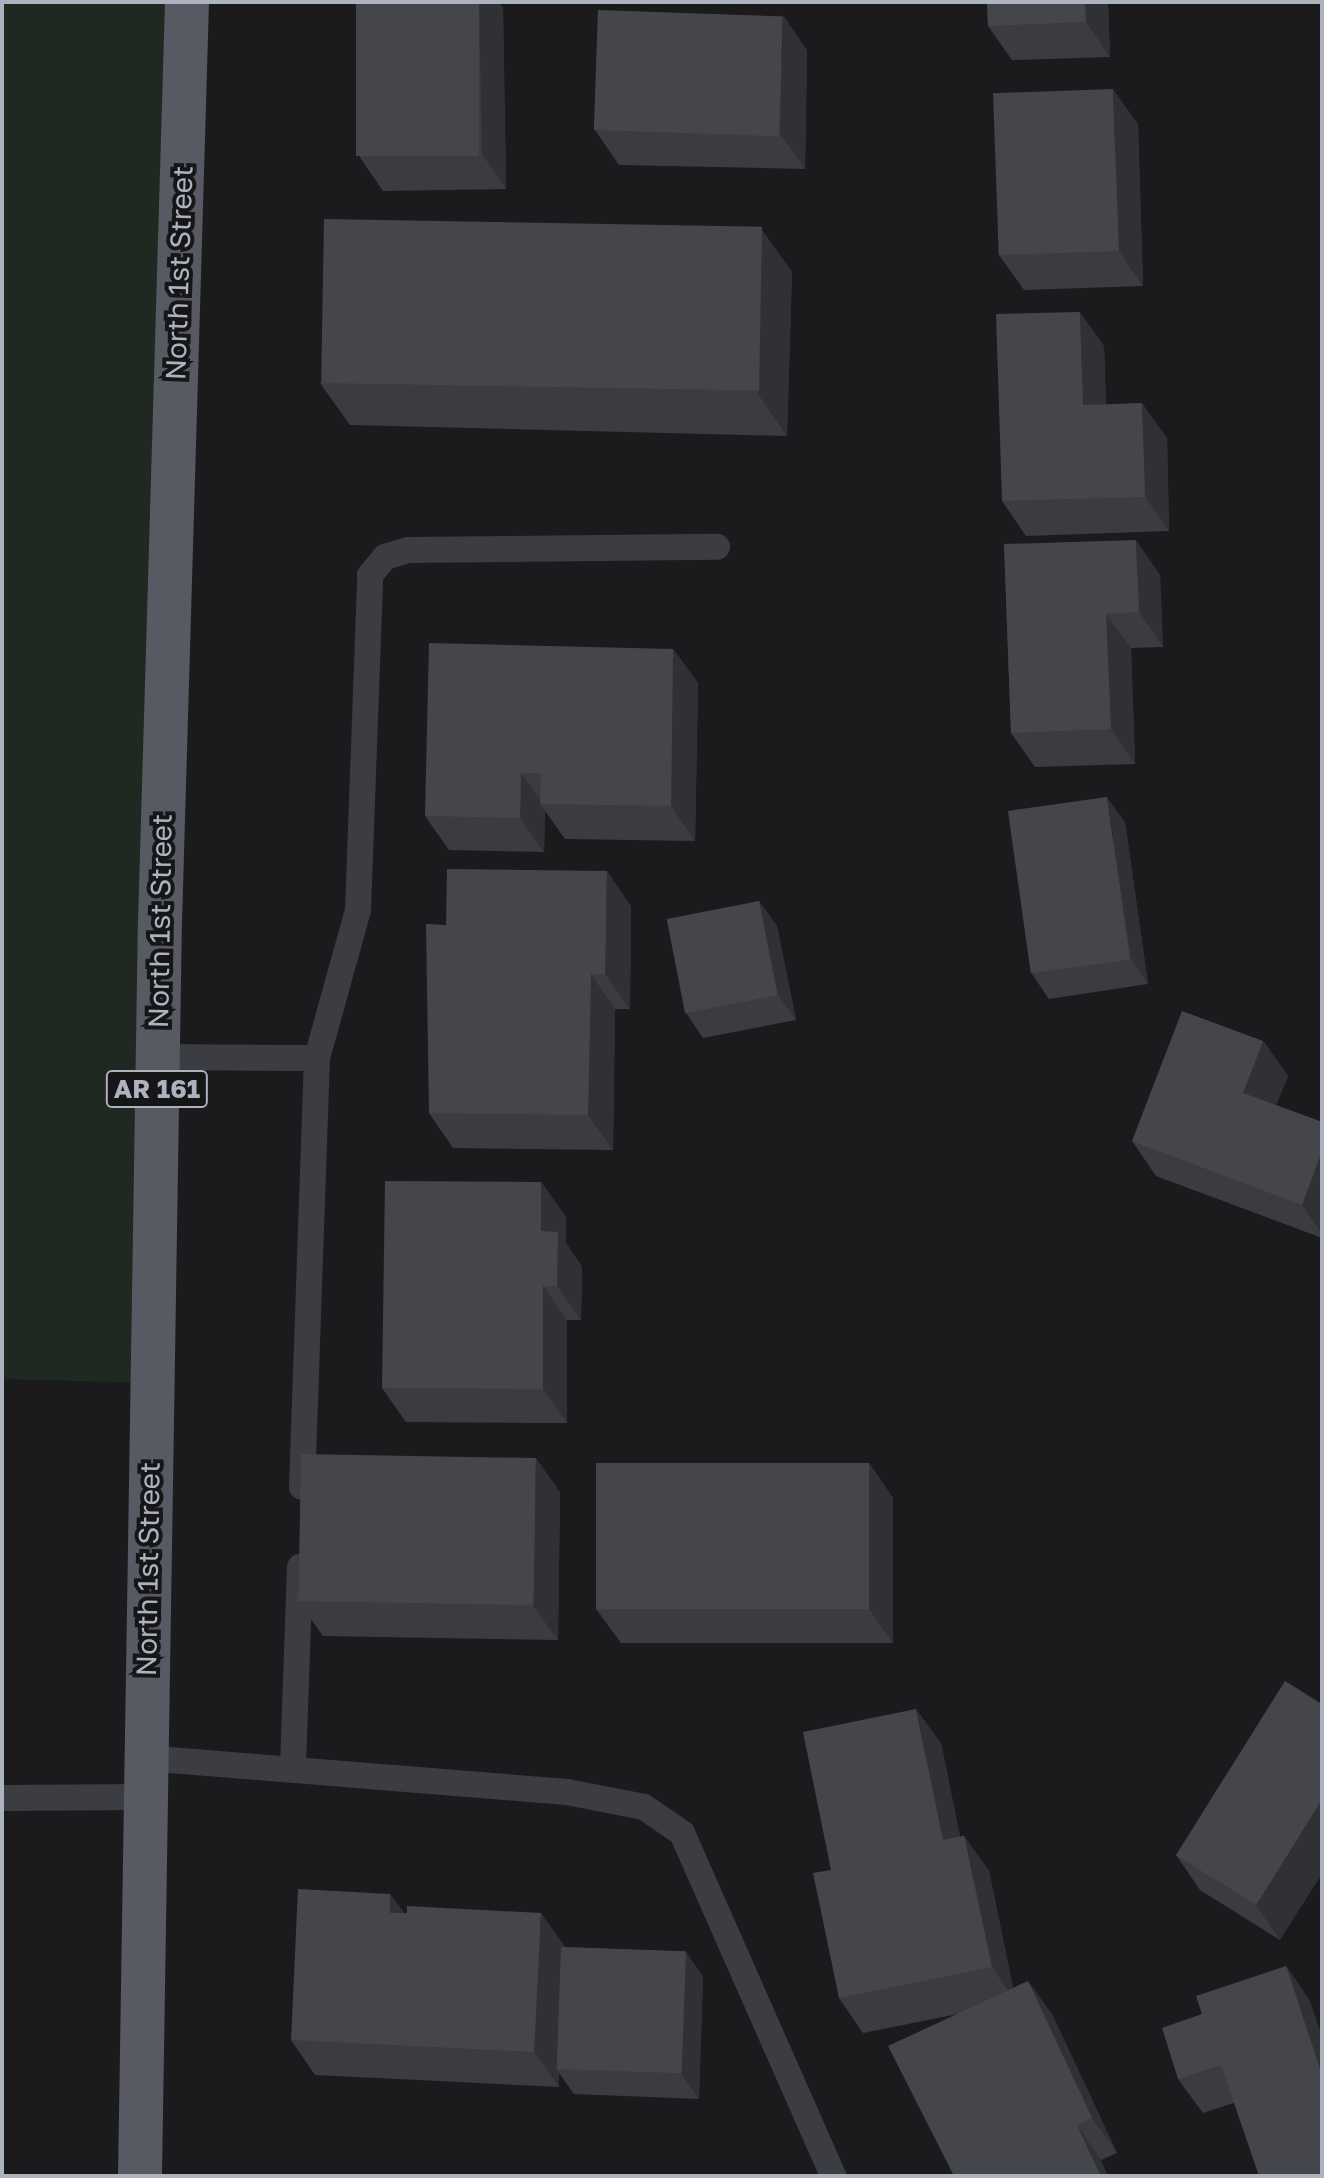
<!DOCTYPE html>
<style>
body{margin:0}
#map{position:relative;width:1324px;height:2178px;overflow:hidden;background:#1b1b1d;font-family:"Golos Text",sans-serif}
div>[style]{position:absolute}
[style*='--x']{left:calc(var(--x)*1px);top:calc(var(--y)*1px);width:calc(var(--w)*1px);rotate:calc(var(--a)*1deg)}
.green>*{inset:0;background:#202921}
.lane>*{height:26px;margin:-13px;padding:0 13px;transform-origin:13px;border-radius:13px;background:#3b3d43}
.primary>*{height:44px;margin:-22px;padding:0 22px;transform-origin:22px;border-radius:22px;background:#575a62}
.wall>*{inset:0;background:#3b3c40}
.shaded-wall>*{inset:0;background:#303134}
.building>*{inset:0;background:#45464b;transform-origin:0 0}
span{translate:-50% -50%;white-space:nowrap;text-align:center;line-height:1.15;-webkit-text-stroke:8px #161619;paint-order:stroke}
.shield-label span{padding:2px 6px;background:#161619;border:2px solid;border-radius:6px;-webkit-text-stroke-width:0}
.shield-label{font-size:26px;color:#acb3be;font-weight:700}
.street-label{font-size:28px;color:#acb3be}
.frame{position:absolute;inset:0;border:4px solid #acb3be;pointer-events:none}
</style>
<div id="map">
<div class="green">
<div style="clip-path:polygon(2px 2px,187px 2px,152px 1383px,2px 1379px)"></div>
</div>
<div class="lane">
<div style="--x:157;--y:1057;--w:160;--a:0.4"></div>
<div style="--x:302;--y:1487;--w:429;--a:-88"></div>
<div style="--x:317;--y:1058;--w:154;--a:-74.5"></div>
<div style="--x:358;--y:910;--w:335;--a:-87.9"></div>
<div style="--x:370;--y:575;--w:23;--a:-50"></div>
<div style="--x:385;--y:557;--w:24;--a:-17"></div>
<div style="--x:408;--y:550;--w:309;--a:-0.6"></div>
<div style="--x:145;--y:1758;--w:423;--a:4.6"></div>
<div style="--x:567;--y:1792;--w:78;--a:11"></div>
<div style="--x:644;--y:1807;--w:46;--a:34.4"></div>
<div style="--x:682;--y:1833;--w:375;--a:66.2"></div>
<div style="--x:293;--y:1767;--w:200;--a:-88"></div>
<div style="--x:2;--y:1798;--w:142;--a:-0.4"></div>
</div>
<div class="primary">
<div style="--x:140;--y:2176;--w:1254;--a:-89.09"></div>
<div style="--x:160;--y:922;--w:920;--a:-88.32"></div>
</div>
<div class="wall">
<div style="clip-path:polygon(356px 2px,499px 2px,503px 8px,506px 189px,383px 191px,359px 156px)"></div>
<div style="clip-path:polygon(987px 2px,1108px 2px,1110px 57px,1012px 60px,988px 26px)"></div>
<div style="clip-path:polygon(807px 50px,805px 169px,619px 165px,595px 130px)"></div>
<div style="clip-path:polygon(1138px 124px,1143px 286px,1024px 290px,999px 255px)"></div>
<div style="clip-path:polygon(762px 230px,792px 272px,787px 436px,350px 425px,320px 383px)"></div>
<div style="clip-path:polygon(1104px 346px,1106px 404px,1167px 438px,1169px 531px,1026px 536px,1002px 501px)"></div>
<div style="clip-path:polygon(1004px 544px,1160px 575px,1163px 647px,1131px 648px,1135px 764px,1035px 767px,1011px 733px)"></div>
<div style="clip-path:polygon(673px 649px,698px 683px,695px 841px,565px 839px,545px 811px,544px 852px,449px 850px,425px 816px)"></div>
<div style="clip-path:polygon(1125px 822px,1148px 984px,1049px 999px,1032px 974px)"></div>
<div style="clip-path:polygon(759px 901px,777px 926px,796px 1020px,703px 1038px,686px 1013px)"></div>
<div style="clip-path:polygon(631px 906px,630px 1009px,615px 1009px,613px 1150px,453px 1148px,429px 1113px,446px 925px)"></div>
<div style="clip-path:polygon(1263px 1041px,1288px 1076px,1276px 1105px,1322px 1122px,1322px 1238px,1156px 1176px,1132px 1141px)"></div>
<div style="clip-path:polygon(541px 1182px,566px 1217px,566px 1243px,582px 1267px,581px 1320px,567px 1320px,567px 1423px,406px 1422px,382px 1388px)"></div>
<div style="clip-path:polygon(869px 1463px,893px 1498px,893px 1643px,621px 1643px,596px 1609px)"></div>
<div style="clip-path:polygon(560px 1492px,558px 1640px,323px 1636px,298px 1601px)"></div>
<div style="clip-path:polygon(1322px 1704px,1280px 1940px,1200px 1890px,1176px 1855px)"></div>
<div style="clip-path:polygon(941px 1743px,960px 1837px,964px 1836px,989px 1871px,1013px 1988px,1028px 1981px,1053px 2016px,1117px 2153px,1101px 2160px,958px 2014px,863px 2033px,839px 1998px,831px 1870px)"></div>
<div style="clip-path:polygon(390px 1894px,404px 1913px,565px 1947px,686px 1952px,703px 1977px,699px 2099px,574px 2094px,559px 2073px,559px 2087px,315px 2075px,291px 2040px)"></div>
<div style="clip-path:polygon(1286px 1966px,1310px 2001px,1234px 2103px,1203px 2113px,1178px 2079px)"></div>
</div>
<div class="shaded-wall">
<div style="clip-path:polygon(479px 2px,499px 2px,503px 8px,506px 189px,482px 154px)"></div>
<div style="clip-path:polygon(1085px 2px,1108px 2px,1110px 57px,1086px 22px)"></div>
<div style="clip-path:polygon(783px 15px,807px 50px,805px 169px,780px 134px)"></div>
<div style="clip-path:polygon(1113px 89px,1138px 124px,1143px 286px,1119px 251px)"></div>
<div style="clip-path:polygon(762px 230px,792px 272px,787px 436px,758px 394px)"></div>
<div style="clip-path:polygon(1080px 312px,1104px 346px,1107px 440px,1083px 405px)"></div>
<div style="clip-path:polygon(1142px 403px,1167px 438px,1169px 531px,1145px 497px)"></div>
<div style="clip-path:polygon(1136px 540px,1160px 575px,1163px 647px,1139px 612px)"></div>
<div style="clip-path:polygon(1106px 614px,1131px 648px,1135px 764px,1111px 729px)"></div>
<div style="clip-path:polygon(673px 649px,698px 683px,695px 841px,671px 806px)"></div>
<div style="clip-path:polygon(521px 773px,543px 804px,540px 804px,545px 811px,544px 852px,520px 818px)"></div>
<div style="clip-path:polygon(1107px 797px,1125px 822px,1148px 984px,1131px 959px)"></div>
<div style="clip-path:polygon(607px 871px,631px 906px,630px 1009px,605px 974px)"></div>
<div style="clip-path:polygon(759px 901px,777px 926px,796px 1020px,778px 995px)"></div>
<div style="clip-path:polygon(591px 974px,615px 1009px,613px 1150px,588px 1115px)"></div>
<div style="clip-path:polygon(1263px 1041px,1288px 1076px,1267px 1128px,1243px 1093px)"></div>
<div style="clip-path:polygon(1322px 1151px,1322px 1234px,1302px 1205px)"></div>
<div style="clip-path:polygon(541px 1182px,566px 1217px,566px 1243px,582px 1267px,581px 1320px,557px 1286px,541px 1231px)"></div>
<div style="clip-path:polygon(543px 1286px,567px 1320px,567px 1423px,543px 1389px)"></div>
<div style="clip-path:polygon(536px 1458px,560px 1492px,558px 1640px,533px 1606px)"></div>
<div style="clip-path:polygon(869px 1463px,893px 1498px,893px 1643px,869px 1609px)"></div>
<div style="clip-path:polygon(916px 1709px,941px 1743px,968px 1875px,943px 1840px)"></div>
<div style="clip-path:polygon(1322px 1800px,1322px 1874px,1280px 1940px,1256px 1905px)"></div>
<div style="clip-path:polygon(964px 1836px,989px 1871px,1016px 2002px,992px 1967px)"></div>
<div style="clip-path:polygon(390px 1894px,415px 1928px,390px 1913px)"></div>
<div style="clip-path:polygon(541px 1913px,566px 1948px,557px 2069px,559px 2073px,559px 2087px,534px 2052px)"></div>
<div style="clip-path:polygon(686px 1952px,703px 1977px,699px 2099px,681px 2074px)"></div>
<div style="clip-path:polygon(1286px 1966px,1310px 2001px,1322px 2036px,1322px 2074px)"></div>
<div style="clip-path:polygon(1028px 1981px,1053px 2016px,1117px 2153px,1092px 2118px)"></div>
<div style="clip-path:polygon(1077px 2125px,1101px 2160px,1108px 2176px,1101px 2176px)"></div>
</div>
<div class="building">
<div style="left:356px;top:2px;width:123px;height:154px"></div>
<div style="clip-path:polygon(987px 2px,1085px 2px,1086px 22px,988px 26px)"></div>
<div style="left:598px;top:10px;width:185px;height:120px;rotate:2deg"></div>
<div style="left:1113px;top:89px;width:162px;height:120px;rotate:88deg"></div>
<div style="left:324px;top:219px;width:438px;height:164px;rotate:1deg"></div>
<div style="clip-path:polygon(1080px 312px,1083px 405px,1142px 403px,1145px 497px,1002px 501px,996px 314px)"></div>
<div style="clip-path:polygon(1136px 540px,1139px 612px,1106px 614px,1111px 729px,1011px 733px,1004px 544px)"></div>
<div style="clip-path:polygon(429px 643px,673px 649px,671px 806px,540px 804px,541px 773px,521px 773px,520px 818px,425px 816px)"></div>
<div style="left:1107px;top:797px;width:164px;height:100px;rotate:82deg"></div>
<div style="clip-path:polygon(447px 869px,607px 871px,605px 974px,591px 974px,588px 1115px,429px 1113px,426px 924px,446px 925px)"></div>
<div style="left:759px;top:901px;width:96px;height:94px;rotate:79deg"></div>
<div style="clip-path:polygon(1182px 1011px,1263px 1041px,1243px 1093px,1322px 1122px,1322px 1151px,1302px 1205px,1132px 1141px)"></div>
<div style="clip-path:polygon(385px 1181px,541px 1182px,541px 1231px,558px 1232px,557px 1286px,543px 1286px,543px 1389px,382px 1388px)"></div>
<div style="left:301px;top:1454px;width:235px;height:147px;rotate:1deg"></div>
<div style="left:596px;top:1463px;width:273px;height:146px"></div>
<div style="clip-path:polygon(1285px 1681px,1322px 1704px,1322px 1800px,1256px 1905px,1176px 1855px)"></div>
<div style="clip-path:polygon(916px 1709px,943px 1840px,964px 1836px,992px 1967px,839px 1998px,813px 1873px,831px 1870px,803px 1732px)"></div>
<div style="clip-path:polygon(298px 1889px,390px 1894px,390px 1913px,407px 1913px,407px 1906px,541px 1913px,534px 2052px,291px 2040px)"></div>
<div style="left:561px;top:1947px;width:125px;height:122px;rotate:2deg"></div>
<div style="clip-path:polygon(1286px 1966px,1322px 2074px,1322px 2176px,1259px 2176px,1221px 2065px,1178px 2079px,1162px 2028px,1202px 2014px,1196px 1996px)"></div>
<div style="clip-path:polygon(1028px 1981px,1092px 2118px,1077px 2125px,1101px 2176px,954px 2176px,888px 2046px)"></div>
</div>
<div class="shield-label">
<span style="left:157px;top:1089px">AR 161</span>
</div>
<div class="street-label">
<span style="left:179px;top:273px;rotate:-88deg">North 1st Street</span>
<span style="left:160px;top:921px;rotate:-89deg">North 1st Street</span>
<span style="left:148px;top:1569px;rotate:-89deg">North 1st Street</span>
</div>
<div class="frame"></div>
</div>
